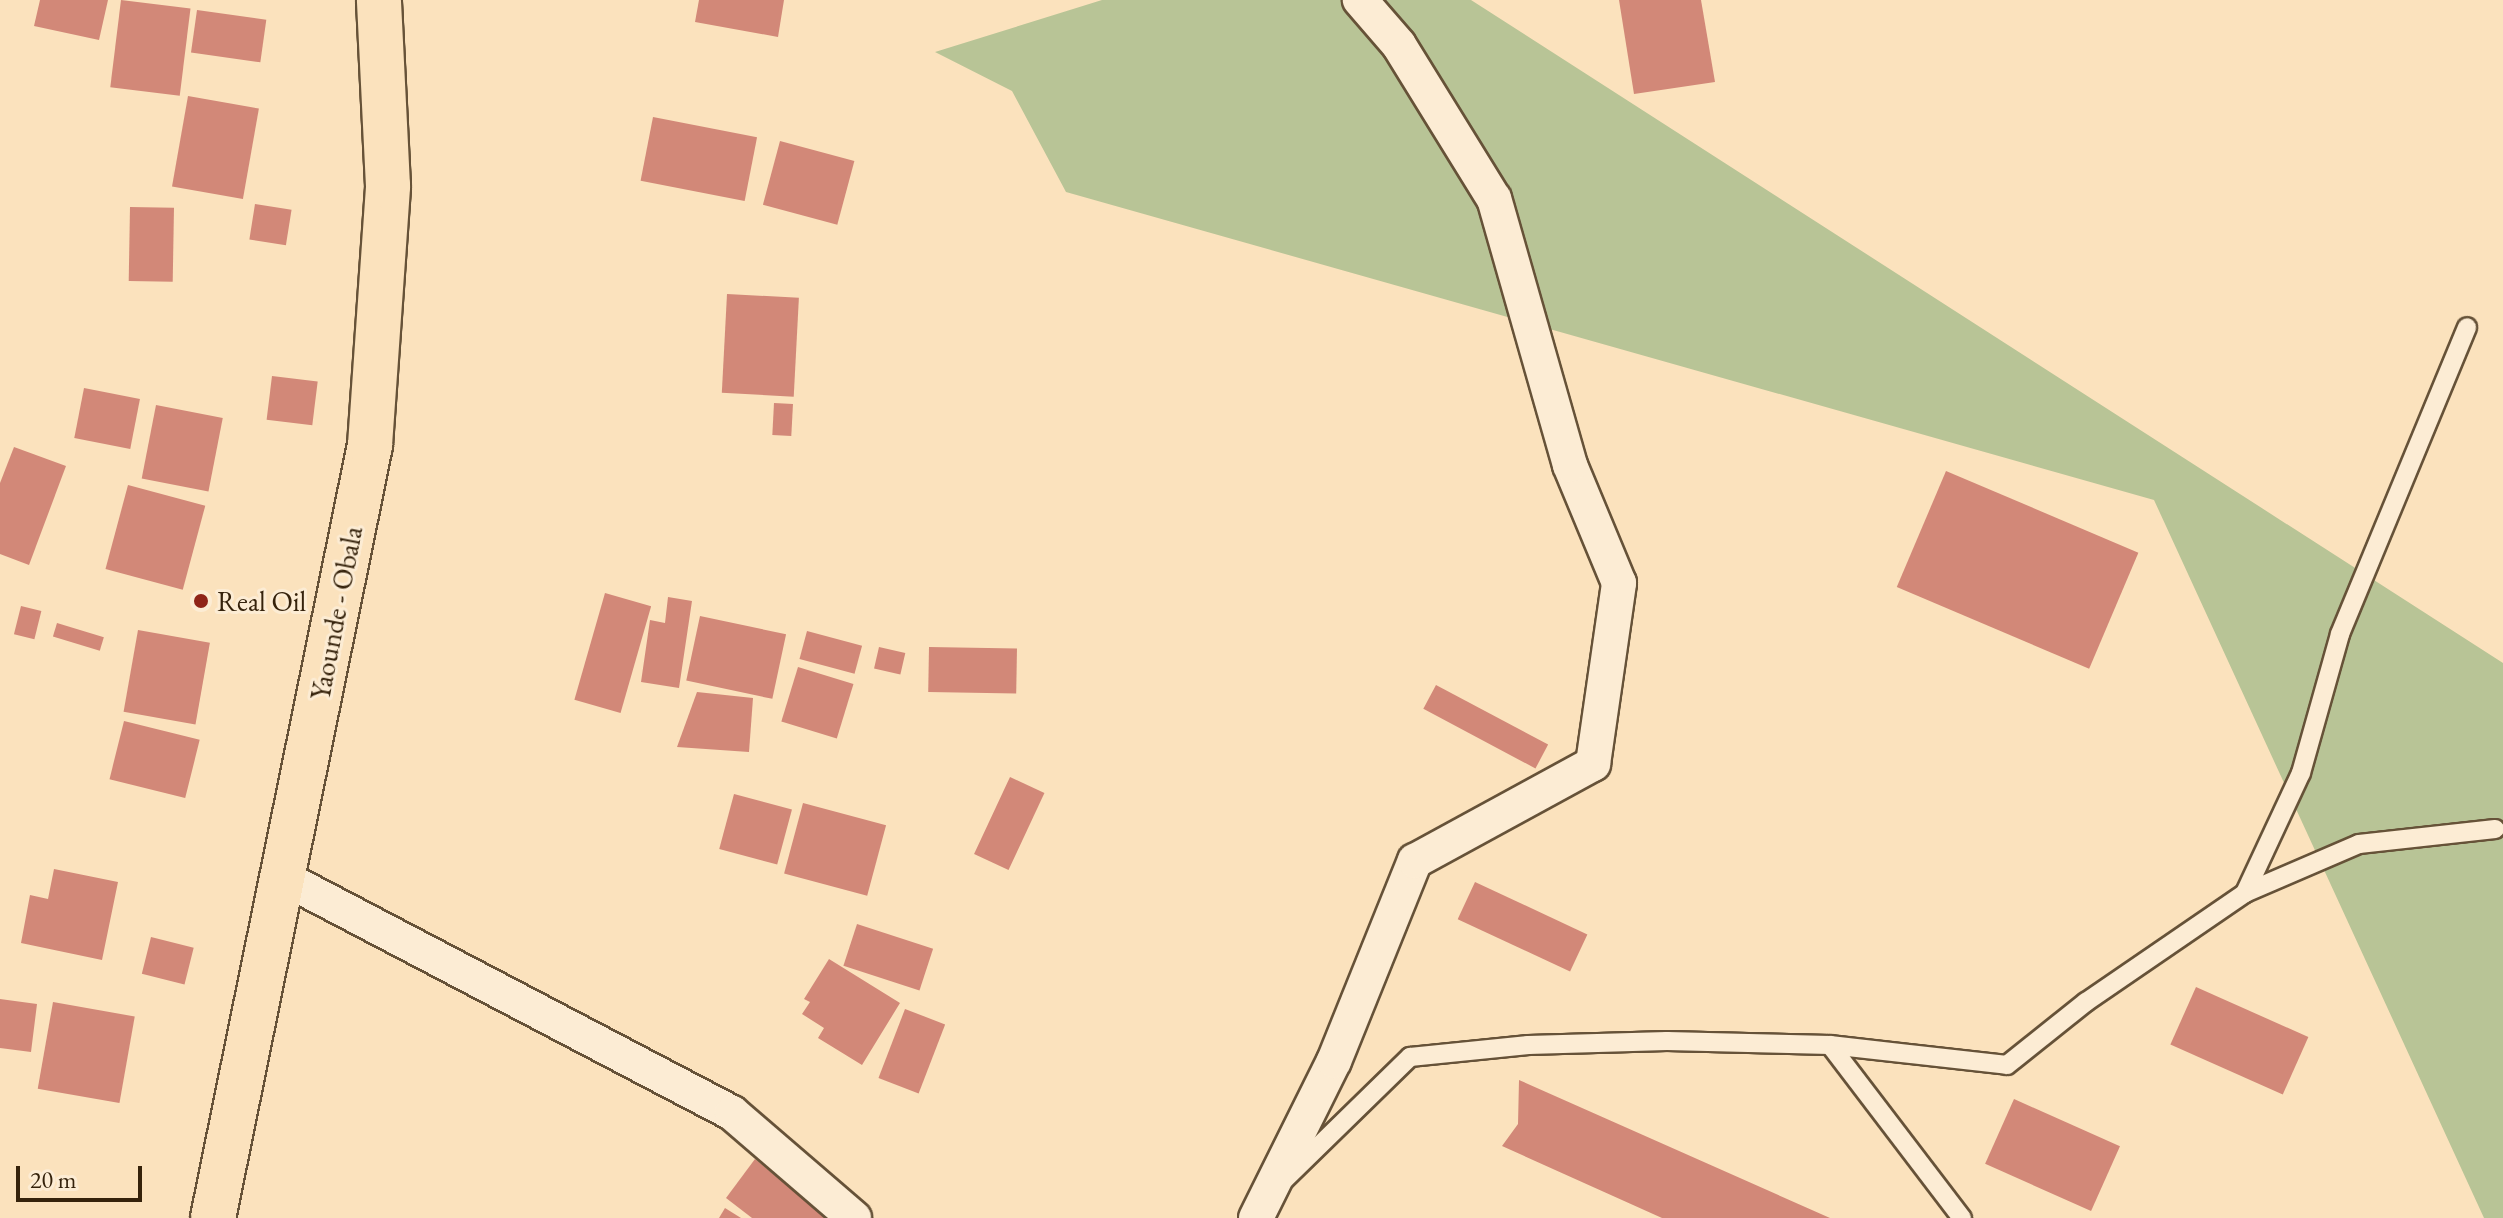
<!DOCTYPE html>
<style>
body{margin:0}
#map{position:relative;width:2503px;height:1218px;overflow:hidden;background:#fbe2bd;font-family:"EB Garamond",serif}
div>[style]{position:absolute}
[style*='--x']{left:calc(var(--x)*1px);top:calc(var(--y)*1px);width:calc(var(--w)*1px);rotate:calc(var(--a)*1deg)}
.green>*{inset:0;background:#b8c496}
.building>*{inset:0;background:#d28878;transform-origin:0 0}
.roads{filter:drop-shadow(2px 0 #665238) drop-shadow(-2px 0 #665238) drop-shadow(0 2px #665238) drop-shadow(0 -2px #665238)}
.service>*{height:18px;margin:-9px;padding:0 9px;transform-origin:9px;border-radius:9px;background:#fcecd4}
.minor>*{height:34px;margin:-17px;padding:0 17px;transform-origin:17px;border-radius:17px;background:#fcecd4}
.trunk>*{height:44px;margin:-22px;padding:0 22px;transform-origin:22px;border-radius:22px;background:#fbe2bd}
.dots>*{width:22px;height:22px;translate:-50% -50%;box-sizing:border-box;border:4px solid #fcecd4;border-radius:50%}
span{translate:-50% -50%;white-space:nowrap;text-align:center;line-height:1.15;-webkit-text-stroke:6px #fcecd4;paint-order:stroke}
.poi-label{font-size:28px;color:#35220b}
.left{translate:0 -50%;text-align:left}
.street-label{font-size:28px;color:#35220b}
.scale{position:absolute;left:16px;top:1166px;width:126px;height:36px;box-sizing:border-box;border:4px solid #35220b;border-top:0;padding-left:10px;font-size:24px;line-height:28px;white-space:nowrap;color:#35220b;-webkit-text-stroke:6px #fcecd4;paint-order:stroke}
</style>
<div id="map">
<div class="green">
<div style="clip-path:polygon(1102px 0,1471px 0,2503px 663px,2503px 1218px,2484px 1218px,2154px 500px,1066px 192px,1012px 91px,935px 52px)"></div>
</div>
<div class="building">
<div style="clip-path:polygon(40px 0,108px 0,99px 40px,34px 26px)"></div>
<div style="left:121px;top:0;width:70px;height:88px;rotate:7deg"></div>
<div style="clip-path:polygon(699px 0,784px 0,778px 37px,695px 22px)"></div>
<div style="clip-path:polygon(1619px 0,1701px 0,1715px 82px,1634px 94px)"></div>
<div style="left:197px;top:10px;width:70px;height:43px;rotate:8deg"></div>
<div style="left:188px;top:96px;width:72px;height:92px;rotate:10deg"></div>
<div style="left:653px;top:117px;width:106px;height:65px;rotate:11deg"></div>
<div style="left:780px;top:141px;width:77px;height:66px;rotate:15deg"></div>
<div style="left:255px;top:204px;width:37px;height:36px;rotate:9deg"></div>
<div style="left:130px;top:207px;width:44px;height:74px;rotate:1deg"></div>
<div style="left:727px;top:294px;width:72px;height:99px;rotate:3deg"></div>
<div style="left:272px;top:376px;width:46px;height:44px;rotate:7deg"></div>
<div style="left:84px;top:388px;width:57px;height:51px;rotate:11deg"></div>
<div style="left:774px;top:403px;width:19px;height:32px;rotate:3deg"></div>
<div style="left:156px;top:405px;width:68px;height:75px;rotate:11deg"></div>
<div style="clip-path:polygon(14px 447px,66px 466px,29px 565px,0 554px,0 483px)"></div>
<div style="left:1946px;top:471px;width:209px;height:126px;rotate:23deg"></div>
<div style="left:128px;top:485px;width:80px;height:87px;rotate:15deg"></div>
<div style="left:605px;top:593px;width:48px;height:111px;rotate:16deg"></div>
<div style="clip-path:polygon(668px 597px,692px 601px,679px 688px,641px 682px,650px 620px,665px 623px)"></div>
<div style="left:21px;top:606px;width:21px;height:29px;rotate:14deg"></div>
<div style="left:700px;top:616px;width:88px;height:66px;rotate:12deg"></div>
<div style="left:57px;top:623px;width:49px;height:14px;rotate:17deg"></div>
<div style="left:138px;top:630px;width:73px;height:83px;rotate:10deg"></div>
<div style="left:807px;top:631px;width:57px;height:29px;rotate:15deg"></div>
<div style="left:879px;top:647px;width:27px;height:22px;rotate:13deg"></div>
<div style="left:929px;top:647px;width:88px;height:45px;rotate:1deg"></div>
<div style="left:798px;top:667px;width:58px;height:57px;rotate:17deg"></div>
<div style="left:1436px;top:685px;width:127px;height:27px;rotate:28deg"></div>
<div style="clip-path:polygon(697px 692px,753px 698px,749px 752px,677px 747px)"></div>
<div style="left:124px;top:721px;width:78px;height:60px;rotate:14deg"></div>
<div style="left:1010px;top:777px;width:38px;height:85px;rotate:25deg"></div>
<div style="left:734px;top:794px;width:60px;height:57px;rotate:15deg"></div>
<div style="left:803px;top:803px;width:86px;height:73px;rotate:15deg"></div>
<div style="clip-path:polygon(54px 869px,118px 882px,102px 960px,21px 943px,30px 895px,48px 899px)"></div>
<div style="left:1475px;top:882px;width:124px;height:41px;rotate:25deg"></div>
<div style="left:857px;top:924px;width:80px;height:44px;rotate:18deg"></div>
<div style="left:151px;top:937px;width:44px;height:38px;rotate:14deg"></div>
<div style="clip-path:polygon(829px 959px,900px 1003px,862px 1065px,818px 1038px,824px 1028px,802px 1014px,810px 1002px,804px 999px)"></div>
<div style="left:2196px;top:987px;width:123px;height:63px;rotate:24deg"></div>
<div style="clip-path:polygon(0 999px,37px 1004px,31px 1052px,0 1048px)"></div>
<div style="left:53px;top:1002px;width:83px;height:88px;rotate:10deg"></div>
<div style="left:905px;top:1009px;width:43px;height:74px;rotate:21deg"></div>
<div style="clip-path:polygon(1519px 1080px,1830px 1218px,1662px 1218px,1502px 1146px,1518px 1124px)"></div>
<div style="left:2014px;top:1099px;width:116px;height:71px;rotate:24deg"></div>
<div style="clip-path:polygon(755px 1159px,825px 1216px,823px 1218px,752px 1218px,726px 1198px)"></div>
<div style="clip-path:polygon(725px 1208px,741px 1218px,719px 1218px)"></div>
</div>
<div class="roads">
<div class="service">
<div style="--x:2245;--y:893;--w:132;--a:-65"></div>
<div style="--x:2301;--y:773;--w:144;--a:-74.3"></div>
<div style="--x:2340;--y:634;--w:332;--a:-67.5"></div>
<div style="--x:1830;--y:1045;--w:218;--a:52.7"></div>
<div style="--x:1285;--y:1179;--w:175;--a:-44.3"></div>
<div style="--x:1410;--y:1057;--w:119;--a:-5.8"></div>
<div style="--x:1528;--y:1045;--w:139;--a:-1.6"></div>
<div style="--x:1667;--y:1041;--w:163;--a:1.4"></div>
<div style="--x:1830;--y:1045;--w:178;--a:6.4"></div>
<div style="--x:2007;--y:1065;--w:101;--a:-38.6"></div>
<div style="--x:2086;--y:1002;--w:193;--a:-34.4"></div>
<div style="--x:2245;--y:893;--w:124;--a:-23.3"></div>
<div style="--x:2359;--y:844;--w:137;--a:-6.3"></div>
</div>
<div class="minor">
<div style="--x:282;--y:877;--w:508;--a:27.67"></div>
<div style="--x:732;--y:1113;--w:161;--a:40.7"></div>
<div style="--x:1256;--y:1218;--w:175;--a:-63.6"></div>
<div style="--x:1334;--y:1061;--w:216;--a:-68"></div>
<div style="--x:1415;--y:861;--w:203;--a:-28.6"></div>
<div style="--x:1593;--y:764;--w:183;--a:-81.8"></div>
<div style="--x:1619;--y:583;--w:128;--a:-112.6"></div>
<div style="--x:1570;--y:465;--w:277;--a:-105.9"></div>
<div style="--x:1494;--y:199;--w:181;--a:-121.7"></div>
<div style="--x:1399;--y:45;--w:60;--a:-130.9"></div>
</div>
<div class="trunk">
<div style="--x:213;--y:1218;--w:789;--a:-78.52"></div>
<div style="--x:370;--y:445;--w:260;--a:-86"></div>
<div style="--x:388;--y:186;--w:186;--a:-92.8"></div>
</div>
</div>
<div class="dots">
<div style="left:201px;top:601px;background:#8f2418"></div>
</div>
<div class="poi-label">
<span class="left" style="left:217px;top:601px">Real Oil</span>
</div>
<div class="street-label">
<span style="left:336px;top:613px;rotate:-79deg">Yaounde - Obala</span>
</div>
<div class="scale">20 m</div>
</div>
